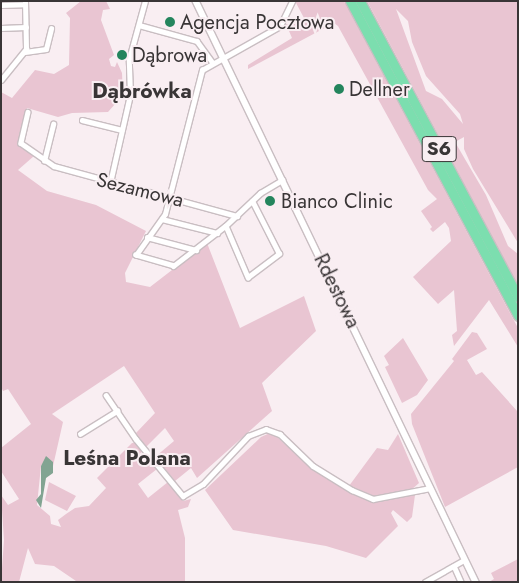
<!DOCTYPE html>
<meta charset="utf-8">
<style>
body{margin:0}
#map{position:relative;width:519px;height:583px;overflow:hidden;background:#f9eef2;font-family:Jost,sans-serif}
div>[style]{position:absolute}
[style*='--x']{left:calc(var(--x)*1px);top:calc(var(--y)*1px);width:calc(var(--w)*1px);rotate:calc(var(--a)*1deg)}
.green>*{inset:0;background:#e9c5d2}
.water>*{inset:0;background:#82a492}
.roads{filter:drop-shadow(1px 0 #c9bec2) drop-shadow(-1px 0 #c9bec2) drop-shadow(0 1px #c9bec2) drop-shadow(0 -1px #c9bec2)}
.minor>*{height:4.5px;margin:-2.25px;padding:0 2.25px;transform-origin:2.25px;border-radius:2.25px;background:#fff}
.tertiary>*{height:5.5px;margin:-2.75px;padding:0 2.75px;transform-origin:2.75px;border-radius:2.75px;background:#fff}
.motorway>*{height:9px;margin:-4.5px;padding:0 4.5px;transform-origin:4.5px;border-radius:4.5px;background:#7cdeaf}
.dots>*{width:14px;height:14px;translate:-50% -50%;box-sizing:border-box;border:2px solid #f9eef2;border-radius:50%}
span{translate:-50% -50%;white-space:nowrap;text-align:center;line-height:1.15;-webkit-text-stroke:4px #f9eef2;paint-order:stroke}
.shield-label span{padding:1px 4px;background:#f9eef2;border:1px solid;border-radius:4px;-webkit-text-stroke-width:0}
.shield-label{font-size:19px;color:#393536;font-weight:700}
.poi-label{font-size:20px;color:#393536}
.left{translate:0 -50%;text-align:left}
.street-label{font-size:20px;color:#393536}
.neighbourhood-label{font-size:21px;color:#393536;font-weight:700}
.frame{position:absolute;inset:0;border:2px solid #393536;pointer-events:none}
</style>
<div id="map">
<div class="green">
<div style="clip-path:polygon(81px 1px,106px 1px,110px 9px,103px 10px,101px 20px,114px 55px,109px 59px,111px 66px,115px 67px,117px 62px,122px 73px,123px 95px,108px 112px,72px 113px,58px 117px,27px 108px,20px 144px,34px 156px,18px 170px,47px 191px,96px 205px,146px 231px,125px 273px,126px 282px,150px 287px,207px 243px,240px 328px,304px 296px,316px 331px,262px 383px,272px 411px,197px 478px,191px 468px,175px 481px,155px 457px,174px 441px,165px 428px,146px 447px,136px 433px,155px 413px,124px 366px,52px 414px,63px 422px,53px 466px,52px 462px,46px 459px,41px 466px,37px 505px,50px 516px,51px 524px,61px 527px,58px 520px,66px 514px,75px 508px,89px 506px,106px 488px,97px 478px,132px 443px,136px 443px,142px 451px,139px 455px,145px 454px,157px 469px,138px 484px,148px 498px,168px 482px,183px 501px,191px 499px,188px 507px,178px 510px,185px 538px,185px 582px,76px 581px,54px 566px,35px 564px,28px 548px,19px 582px,1px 582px,4px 540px,1px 495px,8px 505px,19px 499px,1px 471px,1px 448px,31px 424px,8px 389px,3px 391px,1px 387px,1px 92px,12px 98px,35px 70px,54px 74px,69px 65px,70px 18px,66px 13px)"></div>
<div style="clip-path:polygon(295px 1px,344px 1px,518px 328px,518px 347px,489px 300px,454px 346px,452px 335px,457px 331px,454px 290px,438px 304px,413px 277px,451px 241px,449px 228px,445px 222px,433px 232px,430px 229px,432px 227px,421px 211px,437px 199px,428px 190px,338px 26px,334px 23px,248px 69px,248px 65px,292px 38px,286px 24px,295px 24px,304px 18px)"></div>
<div style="clip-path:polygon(evenodd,367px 1px,518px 1px,518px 243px,473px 169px,464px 149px,464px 137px,455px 142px,486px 195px,508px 246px,518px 254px,518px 285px,367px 1px,396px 9px,408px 21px,412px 42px,426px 76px,460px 114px,463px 124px,442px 99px,426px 91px,396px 9px)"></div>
<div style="clip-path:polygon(472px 332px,477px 333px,487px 349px,467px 360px,476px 375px,482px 372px,518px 412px,518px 467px,445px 507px,412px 424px,411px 414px,454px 361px,452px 359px)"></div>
<div style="clip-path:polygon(403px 338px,428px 380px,417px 395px,402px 403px,385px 367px,389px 365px,384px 356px)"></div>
<div style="clip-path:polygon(272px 432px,310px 468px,346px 490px,377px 448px,388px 450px,398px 434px,419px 483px,410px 491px,415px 495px,412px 517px,407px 522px,393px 510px,391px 513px,398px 526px,366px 558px,326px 546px,233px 530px,205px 490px,261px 437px)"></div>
<div style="clip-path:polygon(49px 482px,76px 496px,67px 511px,45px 500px)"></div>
<div style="clip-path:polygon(518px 559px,518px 582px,489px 582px,494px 579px,491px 573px)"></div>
</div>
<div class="water">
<div style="clip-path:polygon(46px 456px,53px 462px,53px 473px,46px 478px,41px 508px,36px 500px,41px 494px,41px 466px)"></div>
</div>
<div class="roads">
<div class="minor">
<div style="--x:1;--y:5;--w:24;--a:-2"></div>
<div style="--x:139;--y:25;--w:60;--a:15.4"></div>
<div style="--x:197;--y:41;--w:27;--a:54"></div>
<div style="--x:1;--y:28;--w:25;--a:-2"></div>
<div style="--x:25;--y:52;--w:21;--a:-8"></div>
<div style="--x:46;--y:49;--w:21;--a:-76"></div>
<div style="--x:1;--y:80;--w:40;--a:-51"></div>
<div style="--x:26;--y:49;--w:48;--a:-91.2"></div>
<div style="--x:28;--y:112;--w:32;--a:103"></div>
<div style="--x:21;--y:143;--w:40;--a:34.9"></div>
<div style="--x:54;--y:166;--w:190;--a:15.3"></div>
<div style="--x:82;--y:120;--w:41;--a:14"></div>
<div style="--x:44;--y:161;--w:38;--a:-76"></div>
<div style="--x:283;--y:180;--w:26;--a:149"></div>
<div style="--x:261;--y:193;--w:48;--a:136.7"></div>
<div style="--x:226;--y:226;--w:66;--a:142.4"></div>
<div style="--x:174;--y:266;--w:40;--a:-164"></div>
<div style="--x:136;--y:255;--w:50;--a:-54.7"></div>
<div style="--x:165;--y:214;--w:149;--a:-75.6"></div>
<div style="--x:202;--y:70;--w:90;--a:-29.4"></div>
<div style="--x:280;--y:26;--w:28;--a:-64"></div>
<div style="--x:110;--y:183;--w:90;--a:-77.2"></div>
<div style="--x:130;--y:95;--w:36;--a:-92"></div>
<div style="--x:129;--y:59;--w:60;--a:-74.6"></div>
<div style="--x:162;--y:219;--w:57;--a:14.3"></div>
<div style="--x:226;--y:226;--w:56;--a:66.7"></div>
<div style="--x:248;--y:277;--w:39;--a:-37"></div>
<div style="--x:279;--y:254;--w:59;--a:-117"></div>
<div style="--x:147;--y:237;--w:51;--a:14.9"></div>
<div style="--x:106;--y:395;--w:53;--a:55.7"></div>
<div style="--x:136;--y:439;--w:74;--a:50.5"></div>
<div style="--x:183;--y:496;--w:23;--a:-31"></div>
<div style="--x:203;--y:484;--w:66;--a:-46.8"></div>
<div style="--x:248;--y:436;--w:19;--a:-21"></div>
<div style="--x:266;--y:429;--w:15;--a:20"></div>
<div style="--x:280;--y:434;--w:46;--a:44.1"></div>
<div style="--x:313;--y:466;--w:46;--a:31.6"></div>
<div style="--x:352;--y:490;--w:23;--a:23"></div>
<div style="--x:373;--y:499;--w:58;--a:-10.9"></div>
<div style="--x:80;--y:434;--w:44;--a:-31.9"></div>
<div style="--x:454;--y:566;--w:17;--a:66"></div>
<div style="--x:425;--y:582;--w:45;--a:-29.4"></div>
</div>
<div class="tertiary">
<div style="--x:196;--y:1;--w:645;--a:64.27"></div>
</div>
<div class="motorway">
<div style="--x:350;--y:1;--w:357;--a:61.9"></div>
<div style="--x:360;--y:1;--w:336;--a:61.9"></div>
</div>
</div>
<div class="dots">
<div style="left:170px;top:22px;background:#24855d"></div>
<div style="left:122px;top:55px;background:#24855d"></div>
<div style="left:339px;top:89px;background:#24855d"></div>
<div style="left:270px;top:201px;background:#24855d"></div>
</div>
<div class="shield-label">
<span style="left:439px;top:149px">S6</span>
</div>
<div class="poi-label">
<span class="left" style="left:180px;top:22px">Agencja Pocztowa</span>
<span class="left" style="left:132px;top:55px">Dąbrowa</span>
<span class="left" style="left:349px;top:89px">Dellner</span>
<span class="left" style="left:281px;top:201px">Bianco Clinic</span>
</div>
<div class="street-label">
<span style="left:140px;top:190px;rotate:14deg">Sezamowa</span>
<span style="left:337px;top:291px;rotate:64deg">Rdestowa</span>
</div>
<div class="neighbourhood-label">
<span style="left:142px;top:91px">Dąbrówka</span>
<span style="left:127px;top:458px">Leśna Polana</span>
</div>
<div class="frame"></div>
</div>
